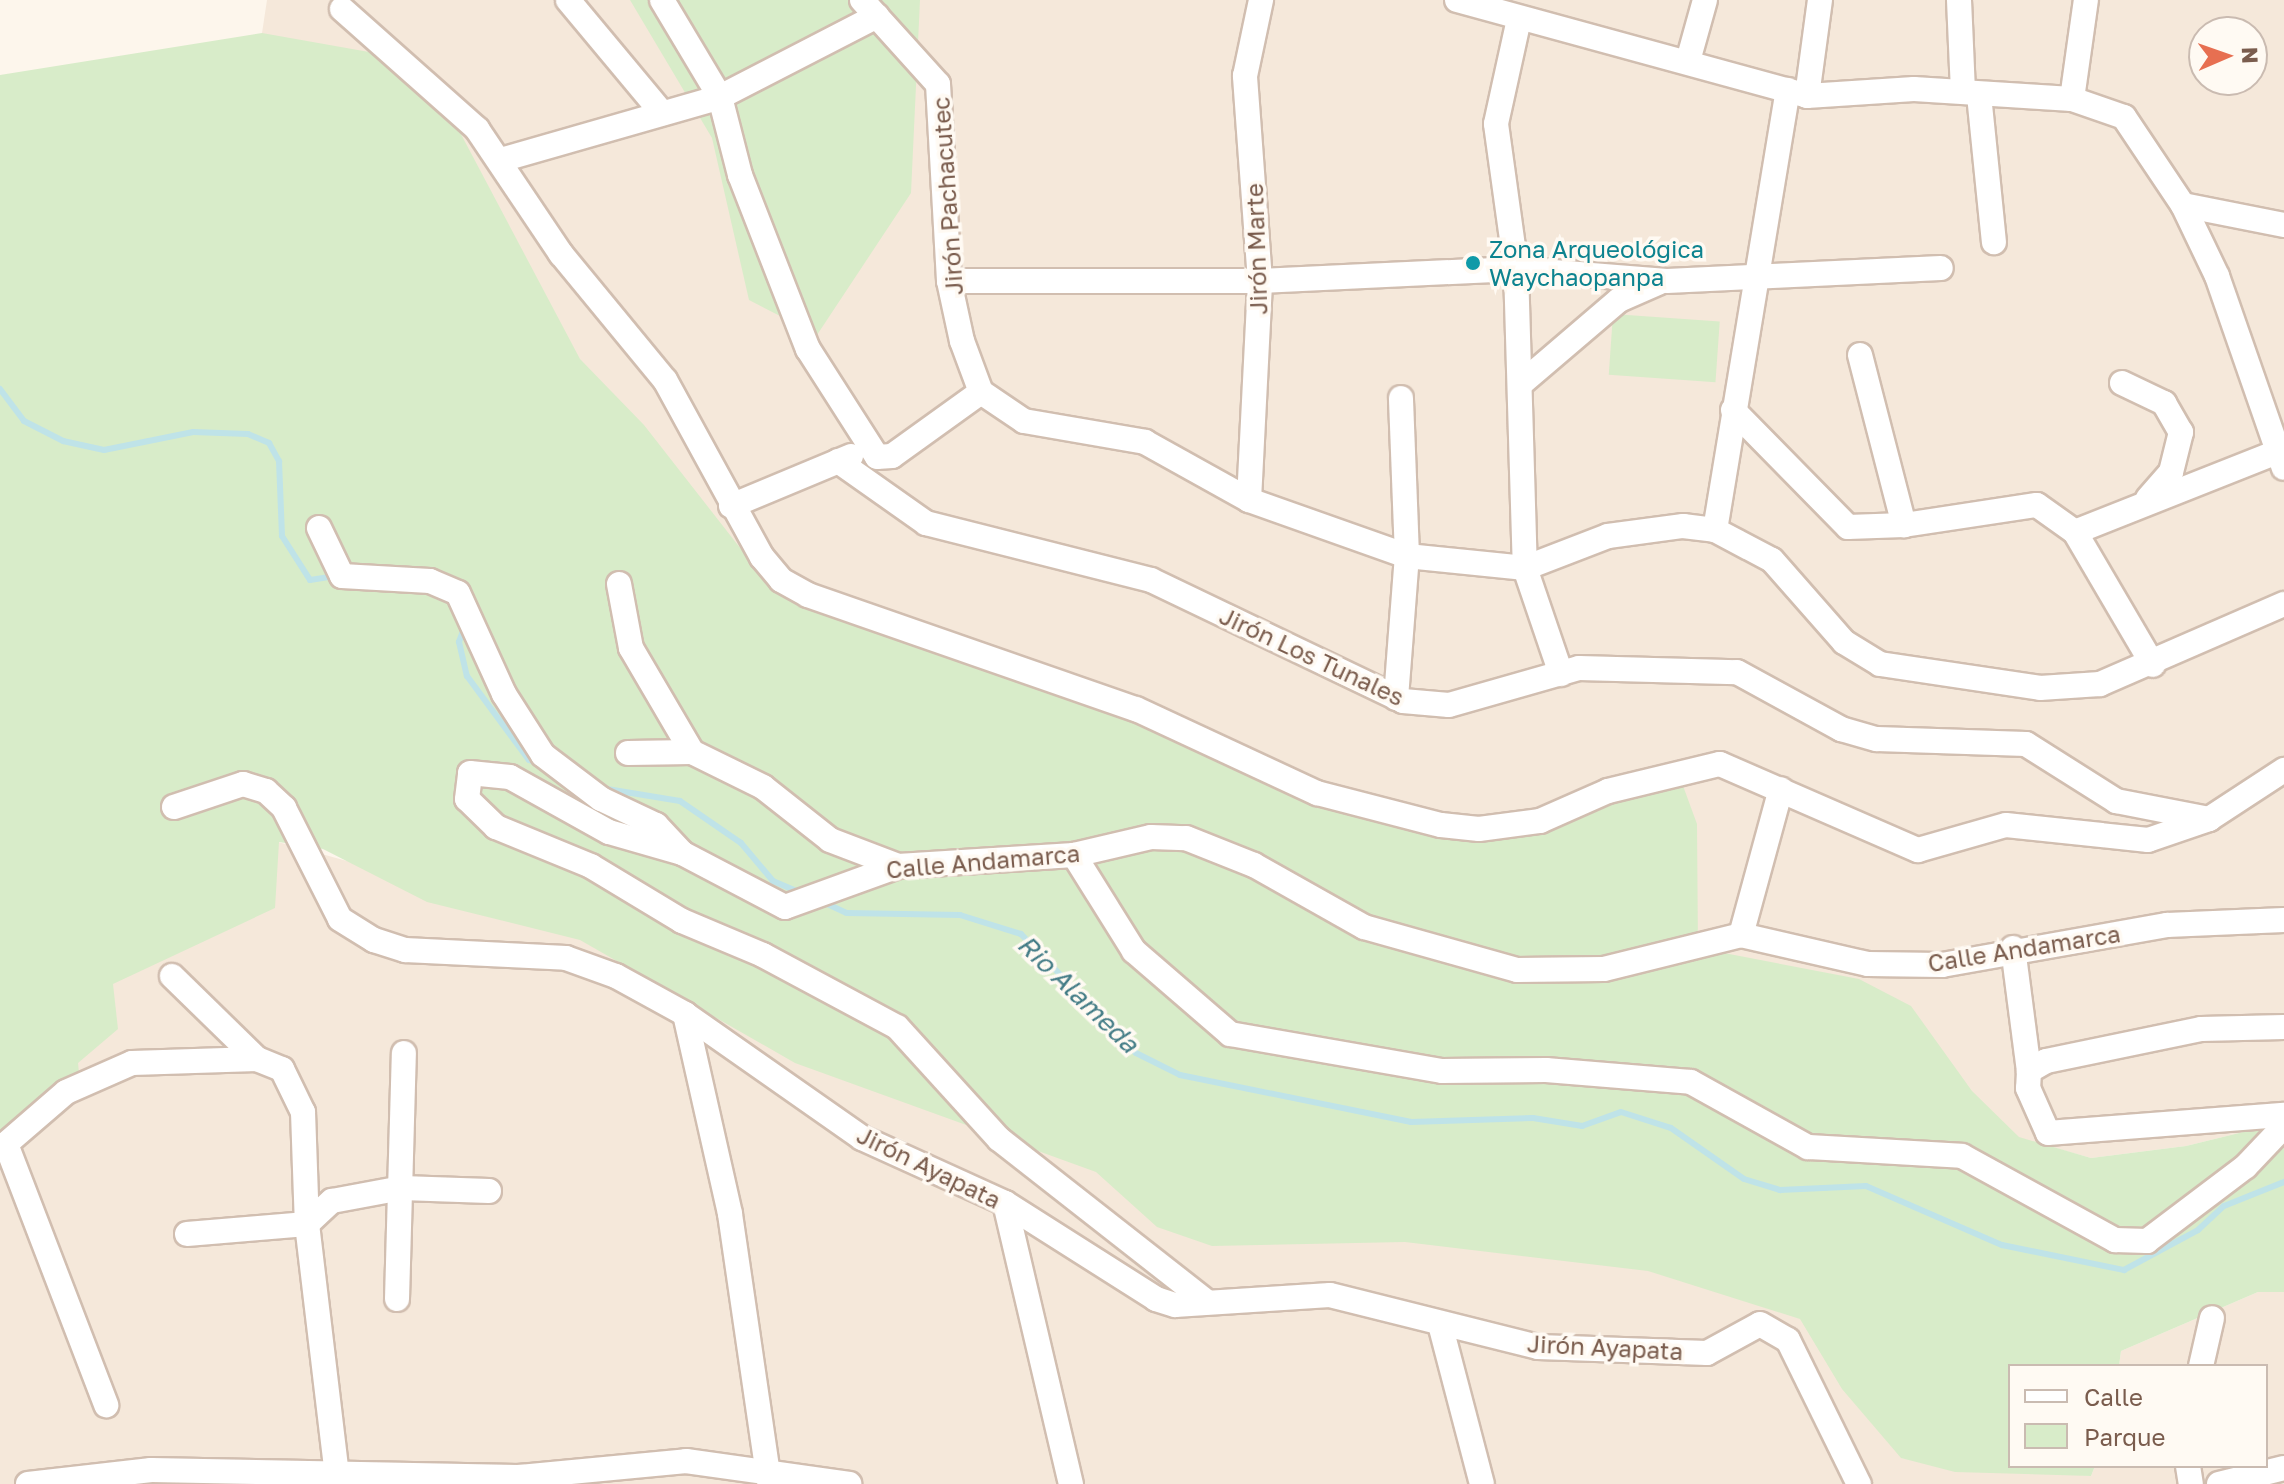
<!DOCTYPE html>
<meta charset="utf-8">
<style>
body{margin:0}
#map{position:relative;width:2284px;height:1484px;overflow:hidden;background:#fdf6ec;font-family:"Golos Text",sans-serif}
div>[style]{position:absolute}
[style*='--x']{left:calc(var(--x)*1px);top:calc(var(--y)*1px);width:calc(var(--w)*1px);rotate:calc(var(--a)*1deg)}
.residential>*{inset:0;background:#f5e8da}
.green>*{inset:0;background:#d8ecc9;transform-origin:0 0}
.stream>*{height:6px;margin:-3px;padding:0 3px;transform-origin:3px;border-radius:3px;background:#bfe3e8}
.roads{filter:drop-shadow(2px 0 #d1beb0) drop-shadow(-2px 0 #d1beb0) drop-shadow(0 2px #d1beb0) drop-shadow(0 -2px #d1beb0)}
.minor>*{height:24px;margin:-12px;padding:0 12px;transform-origin:12px;border-radius:12px;background:#fff}
.dots>*{width:22px;height:22px;translate:-50% -50%;box-sizing:border-box;border:4px solid #fffaf3;border-radius:50%}
span{translate:-50% -50%;white-space:nowrap;text-align:center;line-height:1.15;-webkit-text-stroke:7px #fffaf3;paint-order:stroke}
.street-label{font-size:24px;color:#7a5c4d}
.culture-label{font-size:24px;color:#0d838f}
.left{translate:0 -50%;text-align:left}
.water-label{font-size:26px;color:#437c86;font-style:italic}
.legend{position:absolute;left:2008px;top:1364px;width:260px;height:104px;box-sizing:border-box;background:#fffaf3;border:2px solid #cabbb1;margin:0;padding:10px 14px;list-style:none;font-size:24px;color:#7a5c4d}
.legend li{display:flex;align-items:center;gap:16px;height:40px}
.legend b{width:40px;border:2px solid #cabbb1}
.north{position:absolute;left:2188px;top:16px;width:80px;height:80px;box-sizing:border-box;background:#fffaf3;border:2px solid #cabbb1;border-radius:50%;rotate:88deg;font-size:22px;font-weight:700;line-height:32px;text-align:center;color:#7a5c4d}
.north::after{content:'';display:block;margin:auto;width:28px;height:36px;background:#e76f51;clip-path:polygon(50% 0,100% 100%,50% 72%,0 100%)}
</style>
<div id="map">
<div class="residential">
<div style="clip-path:polygon(evenodd,267px 0,2284px 0,2284px 1122px,2186px 1146px,2091px 1158px,2019px 1138px,1901px 1458px,2091px 1476px,2095px 1466px,2266px 1466px,2266px 1366px,2119px 1366px,2121px 1351px,2258px 1292px,2284px 1292px,2284px 1484px,0 1484px,0 820px,278px 842px,347px 861px,262px 33px,267px 0,2204px 32px,2252px 32px,2252px 80px,2204px 80px,2204px 32px)"></div>
</div>
<div class="green">
<div style="clip-path:polygon(630px 0,920px 0,911px 193px,817px 335px,749px 300px,712px 138px)"></div>
<div style="clip-path:polygon(262px 33px,369px 52px,445px 104px,580px 359px,644px 425px,773px 590px,1107px 704px,1309px 797px,1471px 833px,1682px 783px,1697px 824px,1698px 948px,1859px 979px,1911px 1006px,1972px 1091px,2019px 1137px,2091px 1158px,2186px 1146px,2284px 1122px,2284px 1292px,2258px 1292px,2121px 1351px,2119px 1366px,2010px 1366px,2010px 1466px,2095px 1466px,2091px 1476px,1955px 1472px,1901px 1458px,1842px 1389px,1800px 1319px,1648px 1271px,1405px 1242px,1212px 1246px,1157px 1227px,1096px 1172px,795px 1063px,580px 940px,427px 902px,323px 849px,279px 842px,275px 908px,113px 984px,118px 1029px,78px 1063px,81px 1092px,0 1139px,0 75px)"></div>
<div style="left:1613px;top:314px;width:107px;height:61px;rotate:4deg"></div>
</div>
<div class="stream">
<div style="--x:0;--y:389;--w:40;--a:53"></div>
<div style="--x:24;--y:421;--w:44;--a:27.1"></div>
<div style="--x:63;--y:441;--w:42;--a:12.4"></div>
<div style="--x:104;--y:450;--w:91;--a:-11.4"></div>
<div style="--x:193;--y:432;--w:55;--a:2.1"></div>
<div style="--x:248;--y:434;--w:23;--a:23"></div>
<div style="--x:269;--y:443;--w:21;--a:61"></div>
<div style="--x:279;--y:461;--w:75;--a:87.7"></div>
<div style="--x:282;--y:536;--w:52;--a:57.5"></div>
<div style="--x:310;--y:580;--w:25;--a:-9"></div>
<div style="--x:465;--y:626;--w:17;--a:111"></div>
<div style="--x:459;--y:642;--w:35;--a:77"></div>
<div style="--x:467;--y:676;--w:104;--a:53.6"></div>
<div style="--x:529;--y:760;--w:12;--a:20"></div>
<div style="--x:607;--y:789;--w:74;--a:9.3"></div>
<div style="--x:680;--y:801;--w:74;--a:34.5"></div>
<div style="--x:741;--y:843;--w:50;--a:49.9"></div>
<div style="--x:773;--y:881;--w:30;--a:23"></div>
<div style="--x:823;--y:902;--w:26;--a:25"></div>
<div style="--x:847;--y:913;--w:113;--a:1"></div>
<div style="--x:960;--y:915;--w:64;--a:17.3"></div>
<div style="--x:1021;--y:934;--w:165;--a:46"></div>
<div style="--x:1136;--y:1053;--w:49;--a:26.6"></div>
<div style="--x:1180;--y:1075;--w:236;--a:11.5"></div>
<div style="--x:1411;--y:1122;--w:122;--a:-1.9"></div>
<div style="--x:1533;--y:1118;--w:50;--a:9.3"></div>
<div style="--x:1582;--y:1126;--w:41;--a:-19.7"></div>
<div style="--x:1621;--y:1112;--w:52;--a:17.7"></div>
<div style="--x:1671;--y:1128;--w:89;--a:34.9"></div>
<div style="--x:1744;--y:1179;--w:38;--a:17"></div>
<div style="--x:1780;--y:1190;--w:86;--a:-2.7"></div>
<div style="--x:1866;--y:1186;--w:148;--a:23.5"></div>
<div style="--x:2002;--y:1245;--w:125;--a:11.6"></div>
<div style="--x:2124;--y:1270;--w:84;--a:-28.4"></div>
<div style="--x:2198;--y:1230;--w:35;--a:-43"></div>
<div style="--x:2224;--y:1206;--w:65;--a:-21.8"></div>
</div>
<div class="roads">
<div class="minor">
<div style="--x:568;--y:0;--w:147;--a:50.2"></div>
<div style="--x:862;--y:0;--w:113;--a:47.9"></div>
<div style="--x:938;--y:84;--w:197;--a:86.8"></div>
<div style="--x:949;--y:281;--w:61;--a:77.8"></div>
<div style="--x:962;--y:341;--w:54;--a:69.6"></div>
<div style="--x:981;--y:392;--w:52;--a:34"></div>
<div style="--x:1024;--y:421;--w:123;--a:9.8"></div>
<div style="--x:1145;--y:442;--w:119;--a:29.1"></div>
<div style="--x:1249;--y:500;--w:168;--a:19.5"></div>
<div style="--x:1407;--y:556;--w:119;--a:5.8"></div>
<div style="--x:1525;--y:568;--w:89;--a:-21.1"></div>
<div style="--x:1608;--y:536;--w:76;--a:-7.6"></div>
<div style="--x:1683;--y:526;--w:32;--a:7"></div>
<div style="--x:1715;--y:530;--w:64;--a:27.8"></div>
<div style="--x:1772;--y:560;--w:109;--a:48.7"></div>
<div style="--x:1844;--y:642;--w:42;--a:31.4"></div>
<div style="--x:1880;--y:664;--w:162;--a:8.5"></div>
<div style="--x:2040;--y:688;--w:60;--a:-3.8"></div>
<div style="--x:2100;--y:684;--w:201;--a:-23.5"></div>
<div style="--x:1457;--y:0;--w:363;--a:15.3"></div>
<div style="--x:1807;--y:96;--w:107;--a:-3.7"></div>
<div style="--x:1914;--y:89;--w:158;--a:3.6"></div>
<div style="--x:2072;--y:99;--w:55;--a:19.1"></div>
<div style="--x:2124;--y:117;--w:106;--a:56.2"></div>
<div style="--x:2183;--y:205;--w:103;--a:11.2"></div>
<div style="--x:1959;--y:0;--w:92;--a:87.5"></div>
<div style="--x:342;--y:9;--w:181;--a:41.6"></div>
<div style="--x:477;--y:129;--w:151;--a:56.1"></div>
<div style="--x:561;--y:254;--w:163;--a:50.5"></div>
<div style="--x:665;--y:380;--w:202;--a:61.3"></div>
<div style="--x:762;--y:557;--w:30;--a:50"></div>
<div style="--x:781;--y:580;--w:31;--a:29"></div>
<div style="--x:808;--y:595;--w:347;--a:19.2"></div>
<div style="--x:1136;--y:709;--w:200;--a:24.9"></div>
<div style="--x:1317;--y:793;--w:128;--a:14.5"></div>
<div style="--x:1441;--y:825;--w:38;--a:6"></div>
<div style="--x:1479;--y:829;--w:62;--a:-7.5"></div>
<div style="--x:1540;--y:821;--w:74;--a:-23.8"></div>
<div style="--x:1608;--y:791;--w:115;--a:-13.6"></div>
<div style="--x:1720;--y:764;--w:216;--a:23.5"></div>
<div style="--x:1918;--y:850;--w:91;--a:-15.9"></div>
<div style="--x:2006;--y:825;--w:143;--a:6"></div>
<div style="--x:2148;--y:840;--w:65;--a:-19"></div>
<div style="--x:2209;--y:819;--w:90;--a:-33.2"></div>
<div style="--x:877;--y:16;--w:177;--a:152.7"></div>
<div style="--x:720;--y:97;--w:81;--a:75.6"></div>
<div style="--x:740;--y:175;--w:187;--a:68.7"></div>
<div style="--x:808;--y:349;--w:128;--a:57.4"></div>
<div style="--x:877;--y:457;--w:15;--a:-4"></div>
<div style="--x:892;--y:456;--w:110;--a:-35.7"></div>
<div style="--x:1519;--y:19;--w:107;--a:102.4"></div>
<div style="--x:1496;--y:124;--w:146;--a:82.1"></div>
<div style="--x:1516;--y:269;--w:299;--a:88.3"></div>
<div style="--x:1525;--y:568;--w:112;--a:71.2"></div>
<div style="--x:1688;--y:61;--w:63;--a:-74.4"></div>
<div style="--x:1979;--y:95;--w:148;--a:84.2"></div>
<div style="--x:1807;--y:96;--w:97;--a:-82.3"></div>
<div style="--x:2072;--y:99;--w:100;--a:-82"></div>
<div style="--x:501;--y:160;--w:228;--a:-16"></div>
<div style="--x:720;--y:97;--w:113;--a:-120.9"></div>
<div style="--x:2183;--y:205;--w:79;--a:64.4"></div>
<div style="--x:2217;--y:276;--w:203;--a:70.8"></div>
<div style="--x:949;--y:281;--w:311;--a:0"></div>
<div style="--x:1260;--y:281;--w:256;--a:-2.7"></div>
<div style="--x:1516;--y:269;--w:151;--a:4.5"></div>
<div style="--x:1667;--y:281;--w:274;--a:-2.7"></div>
<div style="--x:1860;--y:355;--w:176;--a:75.5"></div>
<div style="--x:1904;--y:525;--w:134;--a:-8.6"></div>
<div style="--x:2037;--y:505;--w:47;--a:35.4"></div>
<div style="--x:2075;--y:532;--w:217;--a:-21.6"></div>
<div style="--x:1523;--y:382;--w:126;--a:-40.5"></div>
<div style="--x:1619;--y:300;--w:43;--a:-23.6"></div>
<div style="--x:2122;--y:383;--w:47;--a:25.5"></div>
<div style="--x:2164;--y:403;--w:34;--a:60"></div>
<div style="--x:2181;--y:432;--w:41;--a:104"></div>
<div style="--x:2171;--y:472;--w:35;--a:131"></div>
<div style="--x:1733;--y:410;--w:164;--a:45.5"></div>
<div style="--x:1848;--y:527;--w:56;--a:-2"></div>
<div style="--x:838;--y:461;--w:108;--a:35.2"></div>
<div style="--x:926;--y:523;--w:232;--a:14.2"></div>
<div style="--x:1151;--y:580;--w:280;--a:25.6"></div>
<div style="--x:1403;--y:701;--w:46;--a:5"></div>
<div style="--x:1449;--y:705;--w:135;--a:-15.9"></div>
<div style="--x:1579;--y:668;--w:158;--a:1.5"></div>
<div style="--x:1737;--y:672;--w:119;--a:28.7"></div>
<div style="--x:1841;--y:729;--w:37;--a:16"></div>
<div style="--x:1877;--y:739;--w:149;--a:1.9"></div>
<div style="--x:2026;--y:744;--w:107;--a:32.3"></div>
<div style="--x:2116;--y:801;--w:95;--a:11"></div>
<div style="--x:1249;--y:500;--w:219;--a:-87.1"></div>
<div style="--x:1260;--y:281;--w:206;--a:-94.2"></div>
<div style="--x:1245;--y:76;--w:78;--a:-78.1"></div>
<div style="--x:731;--y:506;--w:130;--a:-22.6"></div>
<div style="--x:319;--y:528;--w:53;--a:64.4"></div>
<div style="--x:342;--y:576;--w:88;--a:3.3"></div>
<div style="--x:430;--y:581;--w:30;--a:23"></div>
<div style="--x:458;--y:593;--w:111;--a:65.5"></div>
<div style="--x:504;--y:694;--w:72;--a:57.4"></div>
<div style="--x:543;--y:755;--w:73;--a:37.2"></div>
<div style="--x:601;--y:799;--w:61;--a:25.3"></div>
<div style="--x:656;--y:825;--w:38;--a:47"></div>
<div style="--x:1715;--y:530;--w:446;--a:-80.6"></div>
<div style="--x:2075;--y:532;--w:154;--a:59.6"></div>
<div style="--x:619;--y:584;--w:65;--a:79.4"></div>
<div style="--x:631;--y:648;--w:121;--a:59.6"></div>
<div style="--x:692;--y:752;--w:79;--a:26.2"></div>
<div style="--x:763;--y:787;--w:85;--a:38.3"></div>
<div style="--x:830;--y:840;--w:73;--a:20.9"></div>
<div style="--x:1396;--y:698;--w:142;--a:-85.6"></div>
<div style="--x:1407;--y:556;--w:158;--a:-92.2"></div>
<div style="--x:628;--y:753;--w:64;--a:-0.9"></div>
<div style="--x:174;--y:807;--w:73;--a:-18.4"></div>
<div style="--x:243;--y:784;--w:24;--a:17"></div>
<div style="--x:266;--y:791;--w:25;--a:43"></div>
<div style="--x:284;--y:808;--w:124;--a:63.2"></div>
<div style="--x:340;--y:919;--w:40;--a:32"></div>
<div style="--x:374;--y:940;--w:33;--a:18"></div>
<div style="--x:405;--y:950;--w:161;--a:2.8"></div>
<div style="--x:566;--y:958;--w:53;--a:19.8"></div>
<div style="--x:616;--y:976;--w:79;--a:28.8"></div>
<div style="--x:685;--y:1014;--w:216;--a:35"></div>
<div style="--x:862;--y:1138;--w:157;--a:24.4"></div>
<div style="--x:1005;--y:1203;--w:179;--a:32.4"></div>
<div style="--x:1156;--y:1299;--w:20;--a:18"></div>
<div style="--x:1175;--y:1305;--w:155;--a:-3.7"></div>
<div style="--x:1330;--y:1295;--w:214;--a:14"></div>
<div style="--x:1538;--y:1347;--w:169;--a:2"></div>
<div style="--x:1707;--y:1353;--w:60;--a:-28.7"></div>
<div style="--x:1760;--y:1324;--w:32;--a:30"></div>
<div style="--x:1788;--y:1340;--w:161;--a:63.8"></div>
<div style="--x:1074;--y:855;--w:113;--a:58"></div>
<div style="--x:1134;--y:951;--w:127;--a:40.8"></div>
<div style="--x:1230;--y:1034;--w:215;--a:9.9"></div>
<div style="--x:1442;--y:1071;--w:104;--a:-0.6"></div>
<div style="--x:1546;--y:1070;--w:145;--a:4.7"></div>
<div style="--x:1691;--y:1082;--w:134;--a:29.1"></div>
<div style="--x:1808;--y:1147;--w:154;--a:3.3"></div>
<div style="--x:1962;--y:1156;--w:175;--a:28.8"></div>
<div style="--x:2115;--y:1240;--w:32;--a:2"></div>
<div style="--x:2147;--y:1241;--w:124;--a:-37.1"></div>
<div style="--x:2246;--y:1166;--w:55;--a:-46.5"></div>
<div style="--x:1741;--y:935;--w:151;--a:-74.7"></div>
<div style="--x:2013;--y:948;--w:124;--a:82.6"></div>
<div style="--x:172;--y:976;--w:119;--a:44.3"></div>
<div style="--x:685;--y:1014;--w:205;--a:77.3"></div>
<div style="--x:730;--y:1214;--w:269;--a:81.7"></div>
<div style="--x:2284;--y:1027;--w:83;--a:178.6"></div>
<div style="--x:2201;--y:1029;--w:158;--a:168.3"></div>
<div style="--x:2046;--y:1061;--w:20;--a:150"></div>
<div style="--x:2029;--y:1071;--w:17;--a:93"></div>
<div style="--x:2028;--y:1088;--w:49;--a:66"></div>
<div style="--x:2048;--y:1133;--w:237;--a:-4.4"></div>
<div style="--x:6;--y:1144;--w:280;--a:69"></div>
<div style="--x:0;--y:1149;--w:87;--a:-40.8"></div>
<div style="--x:66;--y:1092;--w:72;--a:-23.7"></div>
<div style="--x:132;--y:1063;--w:125;--a:-1.8"></div>
<div style="--x:257;--y:1059;--w:27;--a:22"></div>
<div style="--x:282;--y:1069;--w:48;--a:64"></div>
<div style="--x:303;--y:1112;--w:112;--a:88"></div>
<div style="--x:307;--y:1224;--w:262;--a:83.2"></div>
<div style="--x:1005;--y:1203;--w:289;--a:76.8"></div>
<div style="--x:187;--y:1234;--w:120;--a:-4.8"></div>
<div style="--x:307;--y:1224;--w:34;--a:-43"></div>
<div style="--x:332;--y:1201;--w:71;--a:-10.5"></div>
<div style="--x:402;--y:1188;--w:87;--a:2"></div>
<div style="--x:397;--y:1299;--w:246;--a:-88.4"></div>
<div style="--x:1207;--y:1302;--w:264;--a:-141.9"></div>
<div style="--x:999;--y:1139;--w:151;--a:-132.3"></div>
<div style="--x:897;--y:1027;--w:152;--a:-151.8"></div>
<div style="--x:763;--y:955;--w:88;--a:-157.2"></div>
<div style="--x:682;--y:921;--w:106;--a:-148.9"></div>
<div style="--x:591;--y:866;--w:103;--a:-157.7"></div>
<div style="--x:496;--y:827;--w:40;--a:-136"></div>
<div style="--x:467;--y:799;--w:26;--a:-83"></div>
<div style="--x:470;--y:773;--w:40;--a:5.7"></div>
<div style="--x:510;--y:777;--w:113;--a:29.1"></div>
<div style="--x:609;--y:832;--w:76;--a:16"></div>
<div style="--x:682;--y:853;--w:116;--a:27.7"></div>
<div style="--x:785;--y:907;--w:120;--a:-19.9"></div>
<div style="--x:898;--y:866;--w:176;--a:-3.6"></div>
<div style="--x:1074;--y:855;--w:79;--a:-13.2"></div>
<div style="--x:1151;--y:837;--w:35;--a:2"></div>
<div style="--x:1186;--y:838;--w:73;--a:21.7"></div>
<div style="--x:1254;--y:865;--w:126;--a:29.4"></div>
<div style="--x:1364;--y:927;--w:159;--a:15.7"></div>
<div style="--x:1517;--y:970;--w:87;--a:-0.7"></div>
<div style="--x:1604;--y:969;--w:141;--a:-13.9"></div>
<div style="--x:1741;--y:935;--w:130;--a:12.9"></div>
<div style="--x:1868;--y:964;--w:74;--a:0.8"></div>
<div style="--x:1942;--y:965;--w:229;--a:-10.1"></div>
<div style="--x:2167;--y:925;--w:117;--a:-2.4"></div>
<div style="--x:1440;--y:1324;--w:165;--a:75.3"></div>
<div style="--x:2201;--y:1366;--w:49;--a:-77.1"></div>
<div style="--x:2188;--y:1466;--w:18;--a:81"></div>
<div style="--x:28;--y:1484;--w:124;--a:-6.5"></div>
<div style="--x:151;--y:1470;--w:367;--a:1.1"></div>
<div style="--x:518;--y:1477;--w:169;--a:-5.4"></div>
<div style="--x:686;--y:1461;--w:165;--a:8"></div>
<div style="--x:2219;--y:1484;--w:67;--a:-13.8"></div>
</div>
</div>
<div class="dots">
<div style="left:1473px;top:263px;background:#0f9aa8"></div>
</div>
<div class="street-label">
<span style="left:947px;top:196px;rotate:-94deg">Jirón Pachacutec</span>
<span style="left:1256px;top:249px;rotate:-92deg">Jirón Marte</span>
<span style="left:1312px;top:656px;rotate:25deg">Jirón Los Tunales</span>
<span style="left:983px;top:861px;rotate:-5deg">Calle Andamarca</span>
<span style="left:2024px;top:948px;rotate:-9deg">Calle Andamarca</span>
<span style="left:929px;top:1167px;rotate:26deg">Jirón Ayapata</span>
<span style="left:1605px;top:1347px;rotate:3deg">Jirón Ayapata</span>
</div>
<div class="culture-label">
<span class="left" style="left:1489px;top:263px">Zona Arqueológica<br>Waychaopanpa</span>
</div>
<div class="water-label">
<span style="left:1078px;top:994px;rotate:44deg">Rio Alameda</span>
</div>
<ul class="legend">
<li><b style="height:10px;background:#fff"></b>Calle</li>
<li><b style="height:22px;background:#d8ecc9"></b>Parque</li>
</ul>
<div class="north">N</div>
</div>
